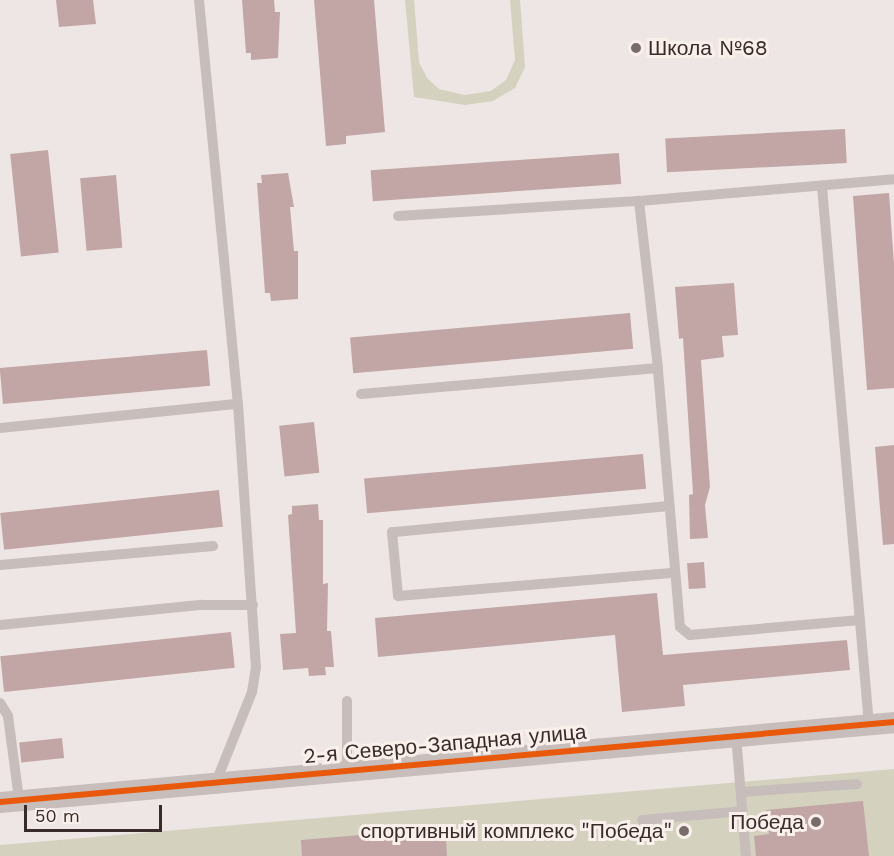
<!DOCTYPE html>
<meta charset="utf-8">
<style>
body{margin:0}
#map{position:relative;width:894px;height:856px;overflow:hidden;background:#eee6e4;font-family:"Work Sans",sans-serif}
div>[style]{position:absolute}
[style*='--x']{left:calc(var(--x)*1px);top:calc(var(--y)*1px);width:calc(var(--w)*1px);rotate:calc(var(--a)*1deg)}
.green>*{inset:0;background:#d4d2be}
.building>*{inset:0;background:#c1a6a5;transform-origin:0 0}
.lane>*{height:10px;margin:-5px;padding:0 5px;transform-origin:5px;border-radius:5px;background:#c7bebc}
.street>*{height:21px;margin:-10.5px;padding:0 10.5px;transform-origin:10.5px;border-radius:10.5px;background:#c7bebc}
.cycleway>*{height:6px;margin:-3px;padding:0 3px;transform-origin:3px;border-radius:3px;background:#e8590c}
.dots>*{width:16px;height:16px;translate:-50% -50%;box-sizing:border-box;border:3px solid #faf0eb;border-radius:50%}
span{translate:-50% -50%;white-space:nowrap;text-align:center;line-height:1.15;-webkit-text-stroke:6px #faf0eb;paint-order:stroke}
.poi-label{font-size:21px;color:#392b2a}
.left{translate:0 -50%;text-align:left}
.right{translate:-100% -50%;text-align:right}
.street-label{font-size:21px;color:#392b2a}
.scale{position:absolute;left:24px;top:805px;width:138px;height:27px;box-sizing:border-box;border:3px solid #392b2a;border-top:0;padding-left:8px;font-size:18px;line-height:21px;white-space:nowrap;color:#392b2a;-webkit-text-stroke:4px #faf0eb;paint-order:stroke}
</style>
<div id="map">
<div class="green">
<div style="clip-path:polygon(405px 0,414px 0,419px 62px,427px 78px,439px 89px,465px 95px,491px 91px,506px 80px,515px 60px,510px 0,520px 0,525px 67px,515px 88px,493px 101px,465px 105px,414px 97px)"></div>
<div style="clip-path:polygon(894px 769px,894px 856px,0 856px,0 845px)"></div>
</div>
<div class="building">
<div style="clip-path:polygon(56px 0,93px 0,96px 24px,59px 27px)"></div>
<div style="clip-path:polygon(242px 0,274px 0,275px 12px,280px 12px,278px 58px,251px 60px,251px 53px,246px 53px)"></div>
<div style="clip-path:polygon(314px 0,374px 0,385px 132px,346px 136px,346px 144px,326px 146px)"></div>
<div style="left:845px;top:129px;width:34px;height:180px;rotate:87deg"></div>
<div style="left:48px;top:150px;width:103px;height:38px;rotate:84deg"></div>
<div style="left:619px;top:153px;width:31px;height:249px;rotate:86deg"></div>
<div style="clip-path:polygon(288px 173px,294px 207px,290px 207px,294px 251px,298px 251px,298px 299px,271px 301px,270px 293px,265px 293px,257px 183px,262px 183px,261px 175px)"></div>
<div style="left:116px;top:175px;width:73px;height:36px;rotate:85deg"></div>
<div style="clip-path:polygon(889px 193px,894px 265px,894px 388px,867px 390px,853px 196px)"></div>
<div style="clip-path:polygon(734px 283px,738px 335px,722px 336px,724px 357px,701px 360px,710px 487px,705px 505px,708px 538px,690px 539px,689px 495px,693px 494px,683px 338px,679px 339px,675px 287px)"></div>
<div style="left:630px;top:313px;width:36px;height:281px;rotate:85deg"></div>
<div style="left:207px;top:350px;width:36px;height:208px;rotate:85deg"></div>
<div style="left:314px;top:422px;width:51px;height:35px;rotate:84deg"></div>
<div style="clip-path:polygon(894px 445px,894px 544px,883px 545px,875px 447px)"></div>
<div style="left:643px;top:454px;width:35px;height:280px;rotate:85deg"></div>
<div style="left:219px;top:490px;width:37px;height:220px;rotate:84deg"></div>
<div style="clip-path:polygon(318px 504px,319px 520px,323px 520px,323px 584px,328px 583px,327px 631px,331px 631px,334px 667px,325px 667px,326px 675px,309px 676px,308px 668px,283px 670px,280px 634px,296px 633px,288px 515px,292px 514px,292px 506px)"></div>
<div style="left:704px;top:562px;width:26px;height:17px;rotate:86deg"></div>
<div style="clip-path:polygon(657px 593px,663px 655px,847px 640px,850px 670px,683px 685px,685px 706px,622px 712px,615px 635px,378px 657px,375px 618px)"></div>
<div style="left:231px;top:632px;width:36px;height:232px;rotate:84deg"></div>
<div style="left:62px;top:738px;width:20px;height:43px;rotate:84deg"></div>
<div style="clip-path:polygon(863px 801px,869px 856px,756px 856px,754px 836px,769px 834px,766px 810px)"></div>
<div style="clip-path:polygon(385px 833px,413px 834px,414px 841px,446px 839px,447px 856px,302px 856px,301px 840px)"></div>
</div>
<div class="lane">
<div style="--x:199;--y:0;--w:406;--a:84.5"></div>
<div style="--x:238;--y:404;--w:264;--a:86.1"></div>
<div style="--x:256;--y:667;--w:25;--a:99"></div>
<div style="--x:252;--y:692;--w:97;--a:111.8"></div>
<div style="--x:822;--y:187;--w:539;--a:85"></div>
<div style="--x:398;--y:216;--w:241;--a:-3.6"></div>
<div style="--x:361;--y:394;--w:298;--a:-5"></div>
<div style="--x:0;--y:428;--w:239;--a:-5.8"></div>
<div style="--x:669;--y:506;--w:278;--a:174.6"></div>
<div style="--x:392;--y:532;--w:64;--a:84.6"></div>
<div style="--x:398;--y:596;--w:277;--a:-4.8"></div>
<div style="--x:0;--y:565;--w:214;--a:-5.1"></div>
<div style="--x:860;--y:620;--w:171;--a:175"></div>
<div style="--x:690;--y:635;--w:13;--a:-141"></div>
<div style="--x:680;--y:627;--w:260;--a:-94.9"></div>
<div style="--x:658;--y:368;--w:168;--a:-96.5"></div>
<div style="--x:639;--y:201;--w:256;--a:-4.9"></div>
<div style="--x:0;--y:625;--w:203;--a:-5.7"></div>
<div style="--x:202;--y:605;--w:51;--a:0"></div>
<div style="--x:0;--y:703;--w:15;--a:58"></div>
<div style="--x:8;--y:716;--w:85;--a:82.5"></div>
<div style="--x:736;--y:735;--w:121;--a:85.3"></div>
<div style="--x:347;--y:770;--w:69;--a:-90"></div>
<div style="--x:741;--y:792;--w:116;--a:-3.9"></div>
<div style="--x:642;--y:820;--w:100;--a:-5.1"></div>
</div>
<div class="street">
<div style="--x:0;--y:802;--w:898;--a:-5.11"></div>
</div>
<div class="cycleway">
<div style="--x:0;--y:802;--w:898;--a:-5.11"></div>
</div>
<div class="dots">
<div style="left:636px;top:48px;background:#786c6b"></div>
<div style="left:816px;top:822px;background:#786c6b"></div>
<div style="left:684px;top:831px;background:#786c6b"></div>
</div>
<div class="poi-label">
<span class="left" style="left:648px;top:48px">Школа №68</span>
<span class="right" style="left:804px;top:822px">Победа</span>
<span class="right" style="left:672px;top:831px">спортивный комплекс "Победа"</span>
</div>
<div class="street-label">
<span style="left:445px;top:744px;rotate:-5deg">2-я Северо-Западная улица</span>
</div>
<div class="scale">50 m</div>
</div>
